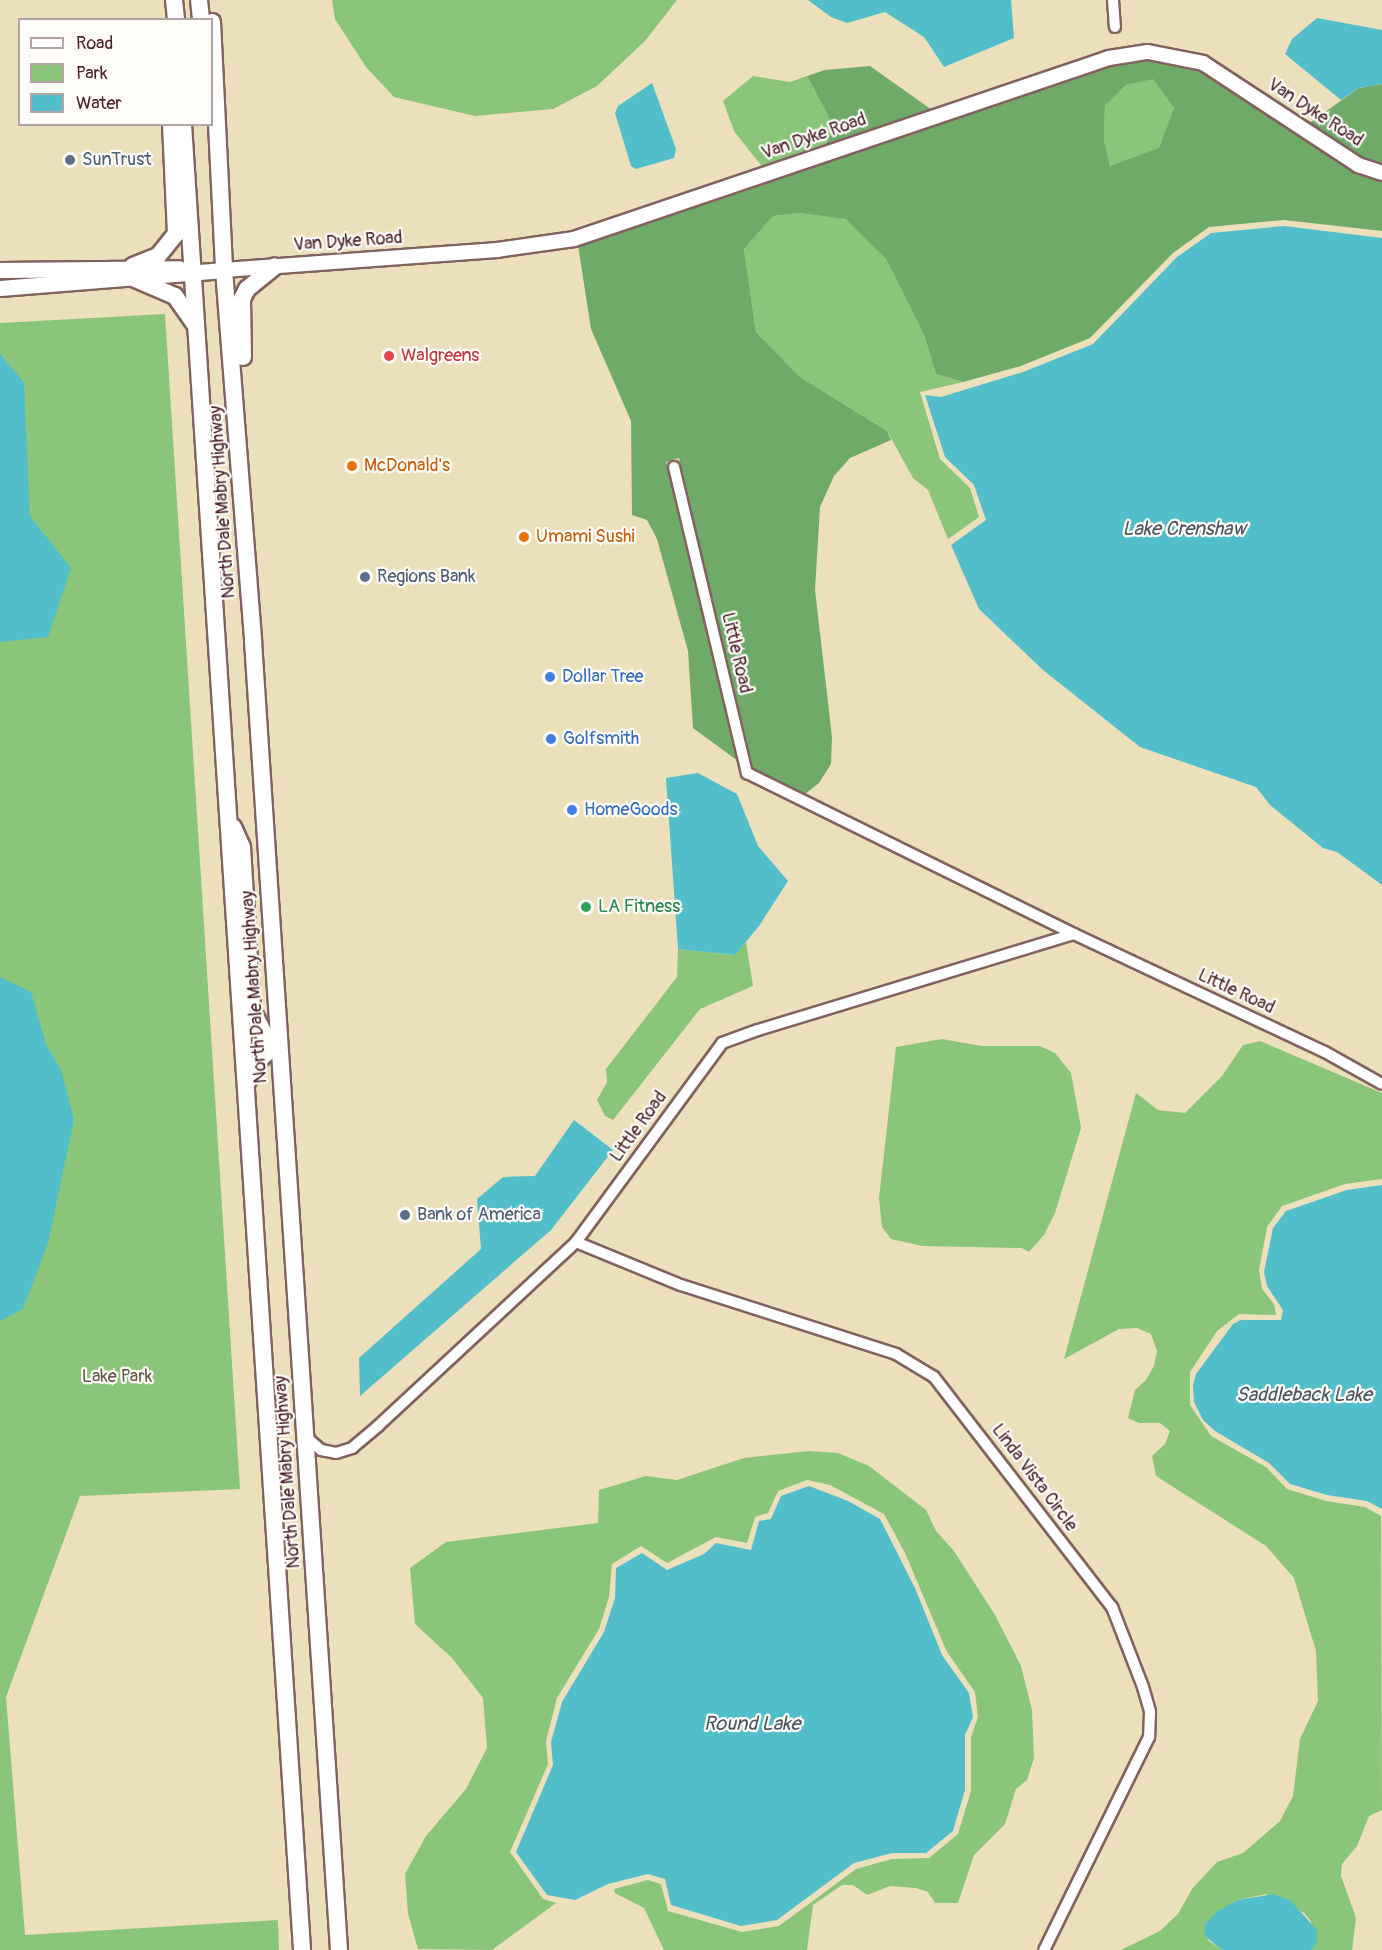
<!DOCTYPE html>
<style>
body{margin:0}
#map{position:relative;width:1382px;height:1950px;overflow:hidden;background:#ebdfbc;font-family:Pangolin,sans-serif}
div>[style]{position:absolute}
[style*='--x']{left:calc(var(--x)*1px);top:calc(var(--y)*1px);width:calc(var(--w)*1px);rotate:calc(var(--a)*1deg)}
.green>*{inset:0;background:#8bc579}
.forest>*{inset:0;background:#70aa69}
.water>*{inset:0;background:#51bec9}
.roads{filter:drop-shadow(2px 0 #82625e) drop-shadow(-2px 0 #82625e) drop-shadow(0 2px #82625e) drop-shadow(0 -2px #82625e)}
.minor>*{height:10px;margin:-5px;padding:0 5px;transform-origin:5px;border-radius:5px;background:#fff}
.tertiary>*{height:14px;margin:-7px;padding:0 7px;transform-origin:7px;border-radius:7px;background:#fff}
.secondary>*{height:15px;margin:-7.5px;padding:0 7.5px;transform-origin:7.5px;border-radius:7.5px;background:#fff}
.primary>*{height:16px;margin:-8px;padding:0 8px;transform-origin:8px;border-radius:8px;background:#fff}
.dots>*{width:16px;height:16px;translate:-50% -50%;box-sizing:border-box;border:3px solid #fdfcf7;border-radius:50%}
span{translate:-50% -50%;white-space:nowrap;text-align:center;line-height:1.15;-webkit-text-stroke:4.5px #fdfcf7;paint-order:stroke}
.street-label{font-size:18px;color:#4a1f2b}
.service-label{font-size:18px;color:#4e5e75}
.left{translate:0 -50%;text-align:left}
.health-label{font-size:18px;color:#be3a42}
.food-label{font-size:18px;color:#c56008}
.shop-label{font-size:18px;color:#366cbe}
.leisure-label{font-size:18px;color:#27864d}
.park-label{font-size:18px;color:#615946}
.water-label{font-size:20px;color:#4c5762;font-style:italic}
.legend{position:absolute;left:18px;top:18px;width:195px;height:108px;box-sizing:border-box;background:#fdfcf7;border:2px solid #b5a4a5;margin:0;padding:8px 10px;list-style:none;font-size:18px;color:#4a1f2b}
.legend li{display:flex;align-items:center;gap:12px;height:30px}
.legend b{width:30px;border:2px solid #b5a4a5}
</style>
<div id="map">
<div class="green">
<i style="clip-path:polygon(332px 0,677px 0,645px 41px,597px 86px,553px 109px,475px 116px,394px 97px,366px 67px,335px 19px)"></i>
<i style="clip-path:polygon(753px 76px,790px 82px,807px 76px,834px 127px,824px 147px,765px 167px,760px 164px,734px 131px,723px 101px)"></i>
<i style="clip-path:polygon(1153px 78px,1174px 108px,1159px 149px,1110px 166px,1104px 140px,1105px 104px,1126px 85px)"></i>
<i style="clip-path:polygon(800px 213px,846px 218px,886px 259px,924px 335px,936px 374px,963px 382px,920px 392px,940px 459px,970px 488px,979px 517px,948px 539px,928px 490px,913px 478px,887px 431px,800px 377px,756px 332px,744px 249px,773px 216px)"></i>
<i style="clip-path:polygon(165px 314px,240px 1489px,80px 1496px,6px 1697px,25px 1935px,278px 1920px,279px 1950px,0 1950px,0 323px)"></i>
<i style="clip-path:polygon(746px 942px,753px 986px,700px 1009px,613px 1120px,605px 1116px,597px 1100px,607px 1082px,606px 1069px,677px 977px,678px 949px,734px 955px)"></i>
<i style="clip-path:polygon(942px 1039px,981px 1046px,1040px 1046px,1055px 1053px,1071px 1073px,1081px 1128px,1055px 1213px,1044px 1235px,1029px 1252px,1022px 1248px,922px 1246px,891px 1239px,882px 1227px,879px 1198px,896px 1047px)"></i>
<i style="clip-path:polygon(1260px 1041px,1382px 1093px,1382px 1179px,1345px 1184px,1282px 1206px,1267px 1227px,1259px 1270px,1262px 1289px,1274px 1304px,1276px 1315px,1239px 1314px,1217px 1331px,1190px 1372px,1190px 1405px,1211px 1436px,1266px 1467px,1287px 1489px,1326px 1501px,1365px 1507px,1381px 1516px,1382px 1810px,1369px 1816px,1357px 1846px,1342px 1864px,1341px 1876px,1356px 1918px,1352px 1950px,1311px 1950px,1317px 1938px,1310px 1920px,1304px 1913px,1266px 1894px,1238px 1900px,1205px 1924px,1208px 1940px,1222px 1950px,1121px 1950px,1160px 1931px,1178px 1914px,1192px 1889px,1217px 1862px,1243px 1853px,1280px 1821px,1293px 1796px,1300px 1739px,1318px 1701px,1316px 1651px,1294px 1578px,1266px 1546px,1156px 1476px,1152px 1456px,1165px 1444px,1170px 1431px,1160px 1423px,1139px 1423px,1128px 1418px,1135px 1390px,1146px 1380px,1154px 1366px,1157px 1351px,1151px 1334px,1137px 1328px,1119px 1329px,1064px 1359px,1136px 1093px,1158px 1110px,1185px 1113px,1222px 1076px,1243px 1045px)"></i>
<i style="clip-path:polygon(809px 1451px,838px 1453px,869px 1466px,926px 1510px,936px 1531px,954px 1551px,995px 1615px,1021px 1666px,1032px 1710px,1034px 1758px,1027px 1780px,1016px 1789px,1005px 1824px,974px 1855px,958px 1903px,935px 1903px,928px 1892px,916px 1888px,890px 1886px,867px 1895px,853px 1885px,842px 1885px,813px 1905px,807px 1950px,664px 1950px,644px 1908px,615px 1893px,614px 1889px,648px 1880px,661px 1884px,668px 1911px,742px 1932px,779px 1926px,856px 1869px,892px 1859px,929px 1858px,958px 1834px,971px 1791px,971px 1737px,978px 1717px,975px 1692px,947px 1652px,905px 1553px,884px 1514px,830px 1485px,807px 1480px,778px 1491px,768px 1513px,755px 1517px,747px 1543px,716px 1537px,667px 1563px,641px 1546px,612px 1564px,609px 1597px,599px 1629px,557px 1698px,546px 1741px,548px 1764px,510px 1852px,543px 1899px,556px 1903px,492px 1950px,418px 1949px,408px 1914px,405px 1874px,426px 1836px,466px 1789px,487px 1748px,483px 1698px,452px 1658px,415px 1624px,410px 1568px,446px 1542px,598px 1523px,599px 1490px,646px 1476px,677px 1480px,744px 1458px)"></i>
</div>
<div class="forest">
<i style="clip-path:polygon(evenodd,1148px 59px,1201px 70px,1355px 171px,1382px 181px,1382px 231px,1284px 220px,1209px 227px,1173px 253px,1090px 338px,1021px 366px,963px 382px,936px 374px,924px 335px,886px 259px,846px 219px,800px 213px,773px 216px,744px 249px,756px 332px,800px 377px,887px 431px,891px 440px,850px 458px,834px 476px,820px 507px,815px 590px,832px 737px,831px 764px,819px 783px,805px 794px,753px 768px,679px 458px,666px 462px,738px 761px,693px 728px,688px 651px,657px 539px,647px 520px,632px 515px,631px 421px,591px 329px,578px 245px,1111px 65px,1148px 59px,1153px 79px,1174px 108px,1159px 148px,1110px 166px,1104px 140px,1105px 105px,1126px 85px,1153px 79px)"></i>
<i style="clip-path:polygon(870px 66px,932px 110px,824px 147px,834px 127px,807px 76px,825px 70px)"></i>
<i style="clip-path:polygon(1382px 84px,1382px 166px,1361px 158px,1308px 124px,1359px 88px)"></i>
</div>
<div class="water">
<i style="clip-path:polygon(808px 0,1011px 0,1014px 38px,944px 67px,924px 37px,885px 12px,847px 23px,831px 17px)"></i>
<i style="clip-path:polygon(1317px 18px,1382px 30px,1382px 84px,1359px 88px,1341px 100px,1285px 54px,1292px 39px)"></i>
<i style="clip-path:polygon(652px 83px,676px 149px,674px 158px,636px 169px,631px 166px,615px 113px,618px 106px)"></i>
<i style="clip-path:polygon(1284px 226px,1382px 238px,1382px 885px,1337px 852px,1323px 848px,1270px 805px,1256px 787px,1140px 747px,1043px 670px,979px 609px,951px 545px,986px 520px,974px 485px,945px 457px,925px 395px,941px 397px,1023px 372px,1093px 344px,1177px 257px,1211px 233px)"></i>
<i style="clip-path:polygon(0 354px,24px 382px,30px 516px,71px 568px,48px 637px,0 642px)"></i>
<i style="clip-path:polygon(698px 773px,737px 794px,758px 846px,788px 881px,759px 926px,735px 955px,678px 949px,666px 778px)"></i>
<i style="clip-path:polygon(0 977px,31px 992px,46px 1044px,61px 1070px,74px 1120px,48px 1243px,23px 1309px,0 1321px)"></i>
<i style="clip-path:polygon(574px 1120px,613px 1150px,551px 1230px,360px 1396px,359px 1358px,481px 1249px,477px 1199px,503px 1177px,535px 1176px)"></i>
<i style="clip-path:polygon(1382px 1185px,1382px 1509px,1367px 1501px,1327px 1495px,1290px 1484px,1269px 1463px,1215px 1431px,1203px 1420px,1194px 1402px,1193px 1385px,1196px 1374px,1233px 1324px,1241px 1320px,1281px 1320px,1283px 1310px,1267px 1286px,1264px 1272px,1273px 1228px,1286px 1211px,1347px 1190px)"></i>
<i style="clip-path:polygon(809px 1486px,848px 1501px,880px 1519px,915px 1588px,942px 1655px,969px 1693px,973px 1717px,965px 1735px,965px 1790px,953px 1831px,926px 1853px,892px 1853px,854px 1863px,777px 1920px,741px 1926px,671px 1905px,665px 1879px,648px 1874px,608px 1884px,575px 1900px,547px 1895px,516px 1852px,553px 1765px,551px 1742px,562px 1702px,604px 1632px,615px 1598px,616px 1568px,642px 1553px,667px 1570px,704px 1554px,716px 1543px,751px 1550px,759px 1521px,771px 1519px,781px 1496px)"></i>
<i style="clip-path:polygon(1273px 1894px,1290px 1900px,1317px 1930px,1317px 1942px,1311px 1950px,1222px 1950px,1205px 1936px,1205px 1924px,1219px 1910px,1238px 1900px)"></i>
</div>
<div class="roads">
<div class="minor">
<i style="--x:1113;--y:0;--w:27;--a:86"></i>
<i style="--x:674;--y:467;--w:315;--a:76.6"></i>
<i style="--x:747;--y:773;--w:364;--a:26.2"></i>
<i style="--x:576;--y:1242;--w:113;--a:22.3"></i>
<i style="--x:681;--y:1285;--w:226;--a:17.8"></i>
<i style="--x:896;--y:1354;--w:44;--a:31.2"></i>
<i style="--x:934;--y:1377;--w:291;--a:52.3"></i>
<i style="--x:1112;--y:1607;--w:86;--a:68.8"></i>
<i style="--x:1143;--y:1687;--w:26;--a:74"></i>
<i style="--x:1150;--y:1712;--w:25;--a:92"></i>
<i style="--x:1149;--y:1737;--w:237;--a:116.2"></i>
<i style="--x:306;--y:1437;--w:20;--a:41"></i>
<i style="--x:321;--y:1450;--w:15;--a:11"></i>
<i style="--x:336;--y:1453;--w:17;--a:-17"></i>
<i style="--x:352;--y:1448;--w:34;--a:-40"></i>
<i style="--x:378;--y:1426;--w:270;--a:-42.9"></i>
<i style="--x:576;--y:1242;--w:247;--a:-53.7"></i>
<i style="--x:722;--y:1043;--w:38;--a:-20"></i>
<i style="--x:758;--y:1030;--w:330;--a:-16.9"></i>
<i style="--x:1074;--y:934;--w:277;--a:25.2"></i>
<i style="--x:1325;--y:1052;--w:65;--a:29.3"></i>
</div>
<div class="tertiary">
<i style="--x:224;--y:270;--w:274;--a:-4.2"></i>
<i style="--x:497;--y:250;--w:78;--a:-8.1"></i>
<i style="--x:574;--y:239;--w:565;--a:-18.69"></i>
<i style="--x:1109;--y:58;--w:39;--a:-9"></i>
<i style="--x:1148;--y:52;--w:56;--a:11.3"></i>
<i style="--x:1203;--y:63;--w:186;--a:33.3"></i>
<i style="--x:1358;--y:165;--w:25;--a:18"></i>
</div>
<div class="secondary">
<i style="--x:0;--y:270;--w:179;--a:-0.6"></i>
<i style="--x:0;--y:288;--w:225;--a:-4.6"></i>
</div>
<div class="primary">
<i style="--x:174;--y:0;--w:20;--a:84"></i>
<i style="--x:199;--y:0;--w:20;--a:84"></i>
<i style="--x:212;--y:22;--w:248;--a:87.2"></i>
<i style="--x:224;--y:270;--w:372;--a:85.5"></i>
<i style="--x:253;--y:641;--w:1312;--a:86.24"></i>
<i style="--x:183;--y:124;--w:1830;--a:86.27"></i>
<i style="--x:133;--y:266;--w:27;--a:-22"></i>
<i style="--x:158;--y:256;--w:28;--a:-51"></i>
<i style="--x:176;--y:234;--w:110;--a:-92.6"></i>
<i style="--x:135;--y:279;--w:43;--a:23"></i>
<i style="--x:175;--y:296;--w:33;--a:55"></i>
<i style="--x:243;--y:357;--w:58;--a:-91"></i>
<i style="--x:242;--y:299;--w:11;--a:-63"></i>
<i style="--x:247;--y:289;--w:36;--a:-39"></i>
<i style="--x:233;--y:827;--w:22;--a:66"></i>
<i style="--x:242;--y:847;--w:163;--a:86.5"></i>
<i style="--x:252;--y:1010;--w:30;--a:63"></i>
<i style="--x:266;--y:1037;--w:13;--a:27"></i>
<i style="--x:246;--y:1084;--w:30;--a:-60"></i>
<i style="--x:261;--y:1058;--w:23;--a:-41"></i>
</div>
</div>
<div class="dots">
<i style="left:70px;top:160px;background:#5c6f8a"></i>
<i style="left:389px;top:356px;background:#e0444e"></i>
<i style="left:352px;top:466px;background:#e8710a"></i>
<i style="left:524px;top:537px;background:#e8710a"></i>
<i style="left:365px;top:577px;background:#5c6f8a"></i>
<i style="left:550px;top:677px;background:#3f7fe0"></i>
<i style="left:551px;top:739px;background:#3f7fe0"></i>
<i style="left:572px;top:810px;background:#3f7fe0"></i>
<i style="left:586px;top:907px;background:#2e9e5b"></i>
<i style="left:405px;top:1215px;background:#5c6f8a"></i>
</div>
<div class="street-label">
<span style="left:1315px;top:113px;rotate:33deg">Van Dyke Road</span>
<span style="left:814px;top:137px;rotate:-19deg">Van Dyke Road</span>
<span style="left:348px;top:242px;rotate:-4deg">Van Dyke Road</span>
<span style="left:223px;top:502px;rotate:-94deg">North Dale Mabry Highway</span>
<span style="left:736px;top:653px;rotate:77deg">Little Road</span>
<span style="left:255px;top:987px;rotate:-94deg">North Dale Mabry Highway</span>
<span style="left:1236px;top:992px;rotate:25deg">Little Road</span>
<span style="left:639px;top:1127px;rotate:-54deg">Little Road</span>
<span style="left:288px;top:1472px;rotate:-94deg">North Dale Mabry Highway</span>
<span style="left:1034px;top:1478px;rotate:53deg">Linda Vista Circle</span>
</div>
<div class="service-label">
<span class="left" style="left:82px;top:160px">SunTrust</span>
<span class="left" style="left:377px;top:577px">Regions Bank</span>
<span class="left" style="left:417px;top:1215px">Bank of America</span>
</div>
<div class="health-label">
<span class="left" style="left:401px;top:356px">Walgreens</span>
</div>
<div class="food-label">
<span class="left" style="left:364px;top:466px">McDonald's</span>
<span class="left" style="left:536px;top:537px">Umami Sushi</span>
</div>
<div class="shop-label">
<span class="left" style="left:562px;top:677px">Dollar Tree</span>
<span class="left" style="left:563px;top:739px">Golfsmith</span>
<span class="left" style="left:584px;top:810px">HomeGoods</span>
</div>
<div class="leisure-label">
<span class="left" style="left:598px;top:907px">LA Fitness</span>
</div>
<div class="park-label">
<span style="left:117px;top:1377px">Lake Park</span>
</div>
<div class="water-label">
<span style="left:1184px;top:528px">Lake Crenshaw</span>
<span style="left:1304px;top:1394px">Saddleback Lake</span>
<span style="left:752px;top:1723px">Round Lake</span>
</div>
<ul class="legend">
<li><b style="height:8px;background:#fff"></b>Road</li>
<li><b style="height:16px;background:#8bc579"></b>Park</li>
<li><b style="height:16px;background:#51bec9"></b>Water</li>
</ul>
</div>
